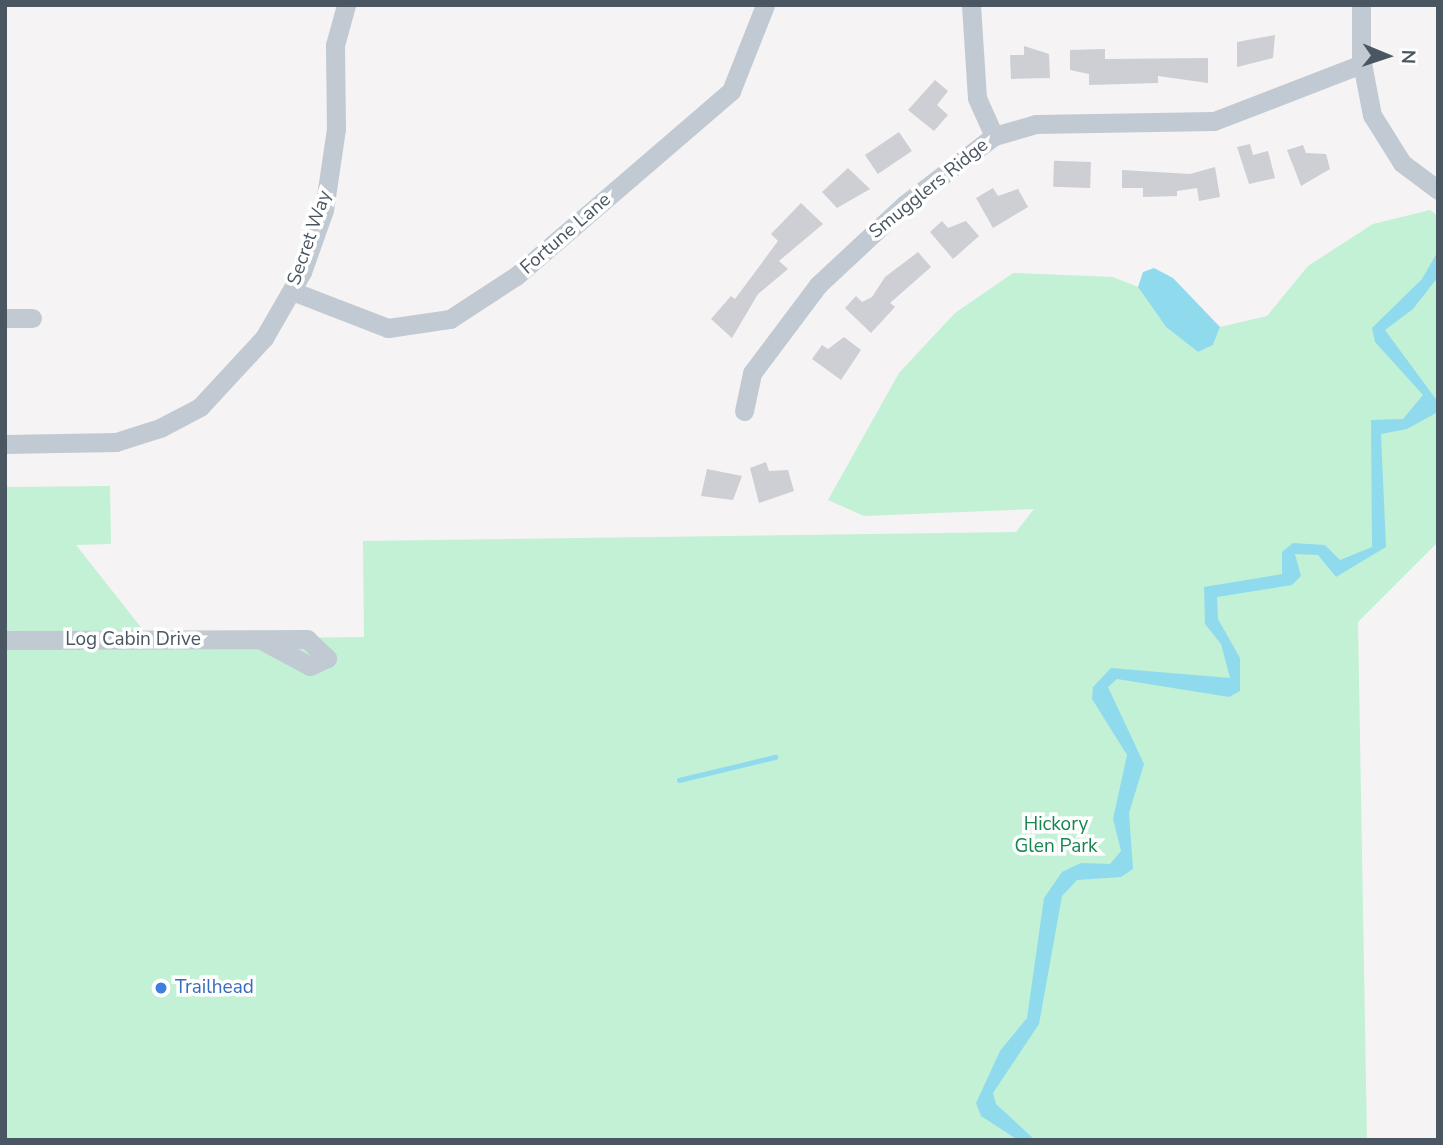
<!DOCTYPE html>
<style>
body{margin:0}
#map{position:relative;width:1443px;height:1145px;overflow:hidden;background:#f5f3f3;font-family:"Nunito Sans",sans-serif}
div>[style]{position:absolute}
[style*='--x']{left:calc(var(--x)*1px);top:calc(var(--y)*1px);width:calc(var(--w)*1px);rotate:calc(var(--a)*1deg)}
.green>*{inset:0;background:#c3f1d5}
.water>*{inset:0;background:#90daee}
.stream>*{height:4.5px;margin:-2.25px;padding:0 2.25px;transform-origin:2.25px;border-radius:2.25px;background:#90daee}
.building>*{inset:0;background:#cdcfd5;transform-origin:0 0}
.minor>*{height:19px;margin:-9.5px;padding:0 9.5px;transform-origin:9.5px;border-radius:9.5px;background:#c1cad2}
.dots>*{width:19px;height:19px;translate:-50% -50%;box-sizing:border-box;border:4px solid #fff;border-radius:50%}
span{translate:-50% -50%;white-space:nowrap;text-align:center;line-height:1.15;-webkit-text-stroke:7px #fff;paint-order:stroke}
.street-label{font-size:19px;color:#4a5661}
.park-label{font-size:19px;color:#17864f}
.shop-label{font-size:19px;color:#366cbe}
.left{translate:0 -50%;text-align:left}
.frame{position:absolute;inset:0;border:7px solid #4a5661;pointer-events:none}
.north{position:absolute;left:1352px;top:21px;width:70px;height:70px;-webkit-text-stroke:5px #fff;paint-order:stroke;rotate:92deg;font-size:19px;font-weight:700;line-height:28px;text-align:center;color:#4a5661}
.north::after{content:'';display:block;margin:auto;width:24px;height:32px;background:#4a5661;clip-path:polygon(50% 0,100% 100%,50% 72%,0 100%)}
</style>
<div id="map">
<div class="green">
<i style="clip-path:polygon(1430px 210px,1438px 216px,1438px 542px,1358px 622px,1367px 1140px,5px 1140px,5px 487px,110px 486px,111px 544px,76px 545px,151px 640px,364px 637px,363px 541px,1016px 532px,1034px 509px,864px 516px,828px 500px,899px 373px,955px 313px,1013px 273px,1113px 277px,1138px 287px,1166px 327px,1198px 352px,1213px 345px,1220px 327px,1267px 316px,1308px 266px,1373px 224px)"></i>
</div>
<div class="water">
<i style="clip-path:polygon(1438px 251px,1438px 277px,1413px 309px,1385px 330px,1438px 402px,1436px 413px,1407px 429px,1381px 434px,1386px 547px,1336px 577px,1318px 555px,1295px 554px,1301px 576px,1292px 585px,1217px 597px,1218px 619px,1240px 658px,1240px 691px,1229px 697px,1117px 679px,1108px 687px,1144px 764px,1129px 813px,1133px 869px,1121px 877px,1077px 880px,1062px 896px,1039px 1024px,993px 1093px,996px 1104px,1035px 1140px,1018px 1140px,981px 1116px,976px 1103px,1000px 1051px,1027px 1018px,1044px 898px,1062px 872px,1081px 863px,1110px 864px,1121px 851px,1113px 819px,1127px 755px,1092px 699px,1093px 687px,1111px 668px,1230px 678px,1221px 644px,1205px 624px,1204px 587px,1282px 574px,1282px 552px,1293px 543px,1325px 545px,1340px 560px,1372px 547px,1371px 420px,1403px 419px,1423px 395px,1375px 342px,1372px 328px,1422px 279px)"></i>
<i style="clip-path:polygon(1154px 268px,1173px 278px,1220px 327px,1213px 345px,1198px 352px,1166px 327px,1138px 287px,1143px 272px)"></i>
</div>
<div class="stream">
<i style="--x:679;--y:780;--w:99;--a:-13.5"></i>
</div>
<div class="building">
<i style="clip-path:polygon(1275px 35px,1273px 58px,1237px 67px,1237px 42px)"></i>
<i style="clip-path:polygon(1024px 46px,1049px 54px,1050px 78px,1011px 79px,1010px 55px,1024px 55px)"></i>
<i style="clip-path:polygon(1105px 49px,1105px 59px,1208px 58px,1208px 83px,1158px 76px,1158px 83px,1089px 85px,1089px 74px,1070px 70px,1070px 50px)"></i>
<i style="clip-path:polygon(935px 80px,948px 91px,937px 105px,948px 115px,934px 131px,908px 110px)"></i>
<i style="left:899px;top:132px;width:23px;height:41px;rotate:56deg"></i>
<i style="clip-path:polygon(1250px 144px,1253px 155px,1268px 151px,1275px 178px,1249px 184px,1237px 147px)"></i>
<i style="clip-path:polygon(1303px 145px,1306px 153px,1326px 154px,1330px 169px,1301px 186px,1287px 150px)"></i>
<i style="left:1091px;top:162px;width:26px;height:37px;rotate:92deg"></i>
<i style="clip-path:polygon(1215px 167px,1220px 197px,1199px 201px,1197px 188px,1177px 191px,1177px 196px,1143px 197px,1143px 188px,1122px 188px,1122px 170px,1190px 174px)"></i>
<i style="clip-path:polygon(848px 168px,870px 189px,837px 208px,822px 192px)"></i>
<i style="clip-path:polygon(993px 188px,998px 196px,1018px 189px,1028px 207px,993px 228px,976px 198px)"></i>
<i style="clip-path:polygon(801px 203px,823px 224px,779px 261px,788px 269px,758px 294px,732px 338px,711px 319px,731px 296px,735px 299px,778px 241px,771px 234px)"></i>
<i style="clip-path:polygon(942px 221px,948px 228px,966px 221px,979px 236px,953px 259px,930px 232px)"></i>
<i style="clip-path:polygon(918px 252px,931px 267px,890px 303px,895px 307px,871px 333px,845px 308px,856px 296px,862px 302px,872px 297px,885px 277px)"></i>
<i style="clip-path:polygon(844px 337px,861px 350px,841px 380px,812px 359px,822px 345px,828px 349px)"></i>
<i style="clip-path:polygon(766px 462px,769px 471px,788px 470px,794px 491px,759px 503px,750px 468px)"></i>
<i style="clip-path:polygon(707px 469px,742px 476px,733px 500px,701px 496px)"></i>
</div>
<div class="minor">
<i style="--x:971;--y:5;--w:93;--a:86.3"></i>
<i style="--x:977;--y:98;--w:42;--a:65.9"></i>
<i style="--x:1361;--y:5;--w:53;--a:90"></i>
<i style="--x:1361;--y:58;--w:58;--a:79.1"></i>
<i style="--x:1372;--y:115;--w:57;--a:58"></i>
<i style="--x:1402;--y:163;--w:45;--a:36.9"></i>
<i style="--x:292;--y:291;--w:103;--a:21.1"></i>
<i style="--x:388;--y:328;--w:63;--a:-8.3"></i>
<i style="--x:450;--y:319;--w:79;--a:-33.1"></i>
<i style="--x:516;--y:276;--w:284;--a:-40.7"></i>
<i style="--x:731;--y:91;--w:92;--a:-68.4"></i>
<i style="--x:5;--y:318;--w:27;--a:0"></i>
<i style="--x:744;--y:411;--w:39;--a:-78"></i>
<i style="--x:752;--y:373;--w:110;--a:-53.1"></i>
<i style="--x:818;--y:285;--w:119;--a:-43"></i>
<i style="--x:905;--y:204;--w:112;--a:-37.4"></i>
<i style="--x:994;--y:136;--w:44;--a:-15.9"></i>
<i style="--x:1036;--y:124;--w:178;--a:-1"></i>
<i style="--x:1214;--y:121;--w:159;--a:-21.1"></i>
<i style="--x:5;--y:444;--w:111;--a:-1"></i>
<i style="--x:116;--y:442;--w:46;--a:-17.7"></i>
<i style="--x:160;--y:428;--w:45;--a:-27.7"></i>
<i style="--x:200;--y:407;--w:94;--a:-47.2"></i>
<i style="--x:264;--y:338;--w:76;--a:-60.1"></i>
<i style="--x:302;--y:272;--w:66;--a:-70.5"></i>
<i style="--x:324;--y:210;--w:82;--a:-81.6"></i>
<i style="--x:336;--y:129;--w:84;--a:-90.7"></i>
<i style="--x:335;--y:45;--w:41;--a:-74.6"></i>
<i style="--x:5;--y:640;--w:302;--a:-0.2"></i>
<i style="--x:307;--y:639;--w:28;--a:44"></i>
<i style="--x:327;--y:658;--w:19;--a:155"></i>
<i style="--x:310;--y:666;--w:55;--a:-152"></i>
</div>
<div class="dots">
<i style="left:161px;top:988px;background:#3f7fe0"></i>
</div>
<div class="street-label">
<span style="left:929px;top:189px;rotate:-39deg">Smugglers Ridge</span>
<span style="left:566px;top:234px;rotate:-41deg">Fortune Lane</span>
<span style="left:310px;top:238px;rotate:-71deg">Secret Way</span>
<span style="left:133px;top:640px">Log Cabin Drive</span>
</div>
<div class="park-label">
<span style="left:1056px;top:836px">Hickory<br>Glen Park</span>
</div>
<div class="shop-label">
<span class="left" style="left:175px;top:988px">Trailhead</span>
</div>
<div class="frame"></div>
<div class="north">N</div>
</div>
